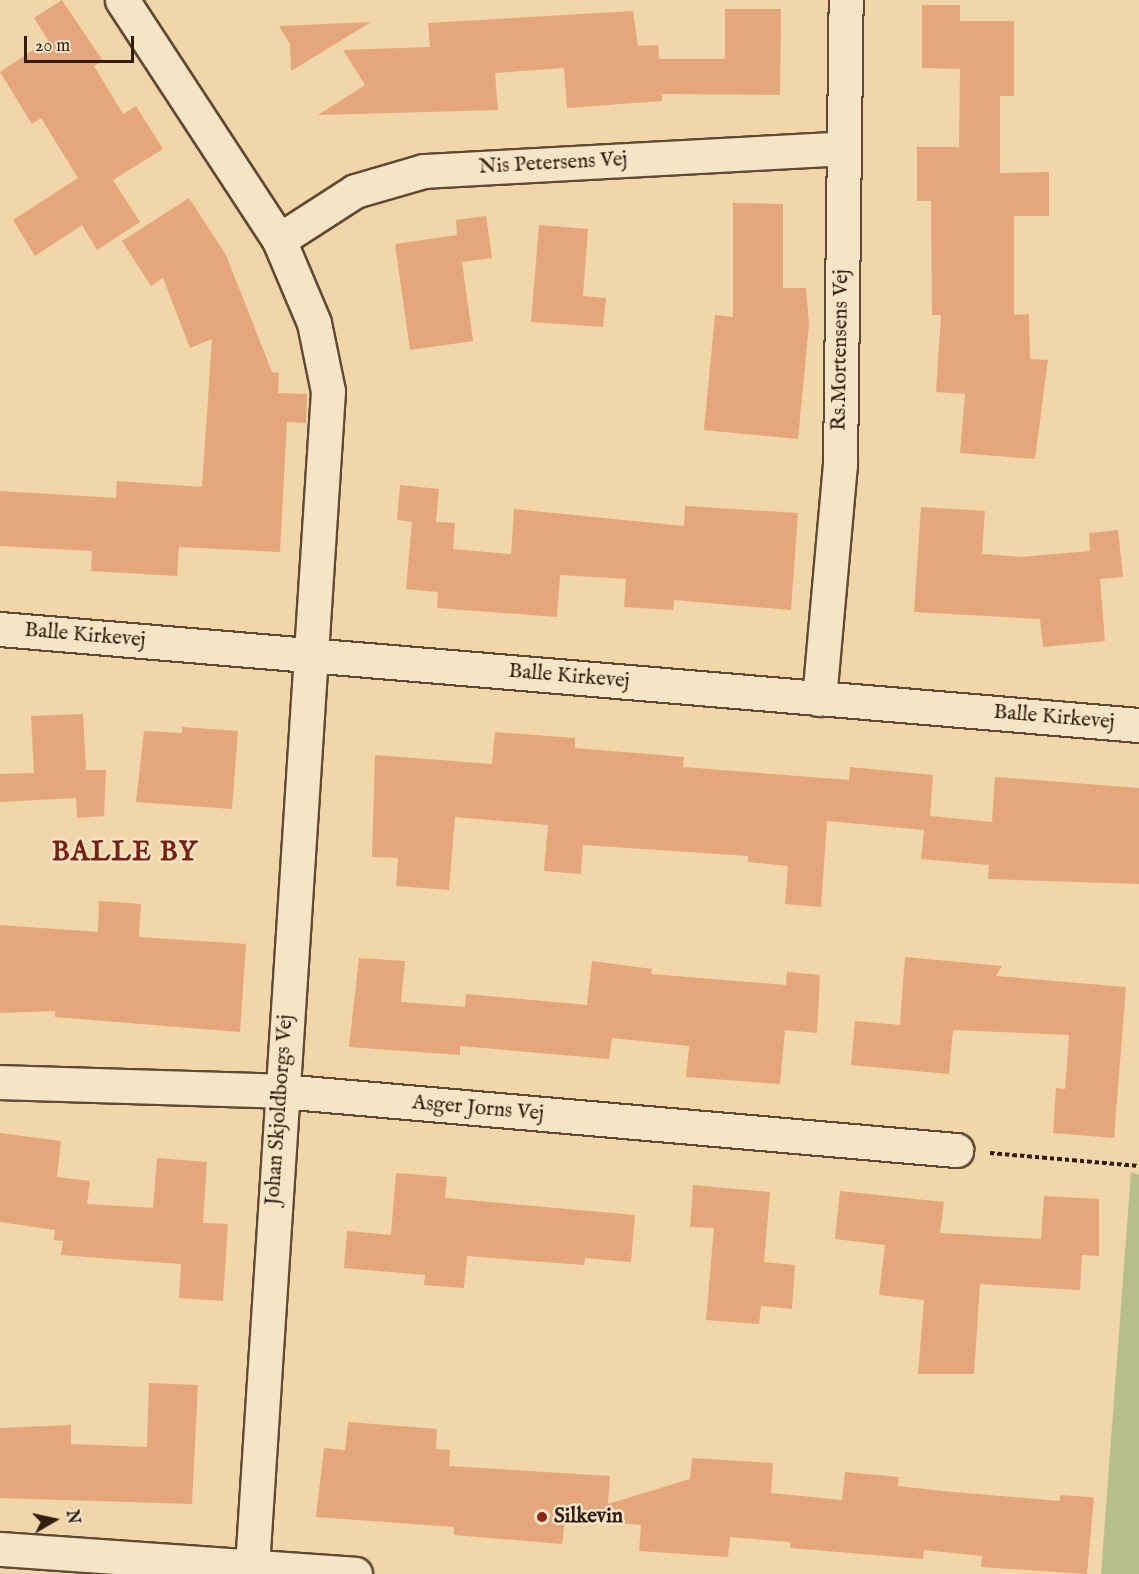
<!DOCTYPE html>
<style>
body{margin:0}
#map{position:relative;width:1139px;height:1574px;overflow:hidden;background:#f0d6a8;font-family:"IM FELL English",serif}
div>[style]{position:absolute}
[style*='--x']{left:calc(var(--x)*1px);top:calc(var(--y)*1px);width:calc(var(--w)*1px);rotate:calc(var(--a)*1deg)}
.green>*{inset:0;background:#b5bf8b}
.building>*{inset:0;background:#e5a67c}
.path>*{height:4px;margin-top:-2px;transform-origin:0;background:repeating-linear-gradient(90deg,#311c0f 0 4.5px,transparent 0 7.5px)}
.roads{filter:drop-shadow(2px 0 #614a35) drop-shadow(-2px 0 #614a35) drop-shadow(0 2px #614a35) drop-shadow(0 -2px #614a35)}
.minor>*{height:33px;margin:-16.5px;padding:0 16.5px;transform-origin:16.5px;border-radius:16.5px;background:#f5e4c6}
.dots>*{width:16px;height:16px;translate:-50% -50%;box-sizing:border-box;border:3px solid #f5e4c6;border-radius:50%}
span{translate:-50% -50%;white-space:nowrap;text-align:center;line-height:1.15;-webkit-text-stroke:5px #f5e4c6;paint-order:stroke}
.street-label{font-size:21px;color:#311c0f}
.poi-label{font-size:21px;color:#311c0f;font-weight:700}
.left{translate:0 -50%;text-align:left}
.district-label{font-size:27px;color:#7a1f14;font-weight:700;letter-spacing:1.5px}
.north{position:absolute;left:24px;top:1490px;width:60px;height:60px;-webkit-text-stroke:4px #f5e4c6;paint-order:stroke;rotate:81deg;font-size:16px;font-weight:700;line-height:24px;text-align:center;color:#311c0f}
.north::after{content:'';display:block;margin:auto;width:21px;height:27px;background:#311c0f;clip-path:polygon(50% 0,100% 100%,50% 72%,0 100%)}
.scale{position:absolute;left:24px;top:36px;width:110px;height:27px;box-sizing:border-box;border:3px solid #311c0f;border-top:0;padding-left:8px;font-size:18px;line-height:21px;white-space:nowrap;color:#311c0f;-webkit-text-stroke:4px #f5e4c6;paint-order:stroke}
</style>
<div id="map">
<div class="green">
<i style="clip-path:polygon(1131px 1172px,1139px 1175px,1139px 1574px,1101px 1574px)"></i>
</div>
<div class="building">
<i style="clip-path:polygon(62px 0,103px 61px,94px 66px,123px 114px,136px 106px,163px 149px,113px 180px,140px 222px,97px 250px,82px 225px,35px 256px,13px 220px,78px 178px,41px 118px,32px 124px,0 72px,48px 40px,34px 18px)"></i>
<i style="clip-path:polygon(922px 5px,960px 5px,960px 21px,1014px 21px,1014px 96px,1000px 96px,1000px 173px,1049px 172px,1049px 216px,1014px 216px,1014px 315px,1029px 314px,1030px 359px,1048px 360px,1035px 459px,960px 453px,965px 394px,936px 392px,941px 315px,932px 315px,931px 201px,917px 201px,917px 147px,959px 147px,960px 69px,922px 68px)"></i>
<i style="clip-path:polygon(725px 9px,781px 9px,780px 95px,662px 94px,662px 101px,567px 108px,564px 68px,495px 73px,498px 110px,318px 115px,365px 85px,343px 50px,430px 47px,428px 23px,633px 11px,638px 46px,658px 45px,659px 59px,725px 59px)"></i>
<i style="clip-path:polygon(371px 22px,291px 71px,290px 44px,279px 26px)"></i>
<i style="clip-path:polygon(189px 198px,226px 255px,272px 372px,279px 373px,278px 393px,307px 394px,306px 423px,287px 422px,280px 552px,179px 547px,177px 576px,91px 571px,92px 551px,0 546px,0 491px,116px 498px,117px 481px,202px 487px,212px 339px,190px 348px,163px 278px,151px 286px,122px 241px)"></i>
<i style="clip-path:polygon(733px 203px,783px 204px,783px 288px,806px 288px,809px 324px,798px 439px,704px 430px,715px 315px,733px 317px)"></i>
<i style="clip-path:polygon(486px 216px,492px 258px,462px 262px,473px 341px,410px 350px,395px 244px,457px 235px,456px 220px)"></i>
<i style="clip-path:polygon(539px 225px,588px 229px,583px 296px,606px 298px,603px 327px,531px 322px)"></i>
<i style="clip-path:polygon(400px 485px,439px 489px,436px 522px,455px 523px,453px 549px,511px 554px,514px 509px,684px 526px,685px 506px,798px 513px,791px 610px,674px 600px,673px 610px,624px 607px,626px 579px,560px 575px,557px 617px,437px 608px,438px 592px,406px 589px,412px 522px,397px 520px)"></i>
<i style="clip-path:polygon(921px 507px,985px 511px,982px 554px,1021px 557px,1090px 551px,1089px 533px,1118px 530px,1123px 577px,1100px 579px,1105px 641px,1043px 647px,1040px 619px,914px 612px)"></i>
<i style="clip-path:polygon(83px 714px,86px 770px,106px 770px,104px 816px,77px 818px,76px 798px,0 802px,0 774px,34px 773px,31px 716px)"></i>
<i style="clip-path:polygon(182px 727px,238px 731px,232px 809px,136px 802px,144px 731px,182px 733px)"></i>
<i style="clip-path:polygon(495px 732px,575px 738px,575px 748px,684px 757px,683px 767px,849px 780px,850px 767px,933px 775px,930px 816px,992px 822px,995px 777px,1139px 788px,1139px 884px,988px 879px,989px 865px,921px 859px,924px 830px,827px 821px,821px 907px,785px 904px,788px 866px,748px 862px,748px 856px,583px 845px,581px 874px,544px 871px,548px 825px,455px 817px,449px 890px,396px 886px,398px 858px,372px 857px,375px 755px,492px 764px)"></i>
<i style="clip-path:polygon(99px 901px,141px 904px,139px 937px,246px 944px,240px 1032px,55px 1017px,55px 1011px,0 1013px,0 925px,98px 932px)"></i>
<i style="clip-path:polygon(905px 957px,1002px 966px,996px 976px,1126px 987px,1114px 1138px,1053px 1133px,1056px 1088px,1065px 1089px,1069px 1035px,953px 1030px,949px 1074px,851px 1065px,855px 1021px,900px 1025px)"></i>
<i style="clip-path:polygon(359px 958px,405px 961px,401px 1002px,465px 1007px,466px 994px,587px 1005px,592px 961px,652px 969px,651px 974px,786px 985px,787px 972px,820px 975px,817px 1033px,785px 1030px,780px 1084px,686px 1077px,689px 1046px,612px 1038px,609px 1059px,460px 1046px,460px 1055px,349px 1047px)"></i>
<i style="clip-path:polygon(0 1133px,61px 1141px,57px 1177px,90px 1181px,87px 1204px,153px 1208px,157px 1158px,207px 1162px,203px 1223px,228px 1224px,223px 1301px,179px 1298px,181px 1264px,61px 1255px,63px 1241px,54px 1240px,55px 1230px,0 1222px)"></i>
<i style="clip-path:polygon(396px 1173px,447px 1177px,445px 1198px,635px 1215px,631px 1262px,585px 1258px,584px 1265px,467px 1256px,464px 1288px,424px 1285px,425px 1275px,344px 1268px,347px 1231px,391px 1235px)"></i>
<i style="clip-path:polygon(693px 1185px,770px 1192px,764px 1262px,795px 1265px,792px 1309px,761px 1306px,759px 1324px,706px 1320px,714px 1228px,690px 1227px)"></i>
<i style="clip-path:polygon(840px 1191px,944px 1202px,940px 1233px,1041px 1239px,1044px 1196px,1099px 1199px,1099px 1256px,1082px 1255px,1080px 1290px,980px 1284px,974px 1374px,918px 1374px,924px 1300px,879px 1295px,885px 1245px,835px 1239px)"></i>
<i style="clip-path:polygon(149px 1383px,198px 1385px,192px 1504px,0 1498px,0 1428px,71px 1425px,71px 1444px,147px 1447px)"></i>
<i style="clip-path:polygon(348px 1422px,437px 1429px,436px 1449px,450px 1450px,449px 1466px,610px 1476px,608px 1504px,690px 1479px,692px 1458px,773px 1463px,771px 1493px,842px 1500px,845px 1472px,899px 1477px,898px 1486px,942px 1491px,1060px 1501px,1060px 1495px,1089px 1497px,1094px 1498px,1087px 1574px,981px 1567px,982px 1556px,924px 1550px,923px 1559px,790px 1548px,790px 1542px,730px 1537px,728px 1557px,639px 1551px,641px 1525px,565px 1519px,562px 1544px,454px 1535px,454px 1527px,316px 1517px,324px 1448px,345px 1450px)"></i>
</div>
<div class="path">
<i style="--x:990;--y:1153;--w:150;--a:5"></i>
</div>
<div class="roads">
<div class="minor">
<i style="--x:122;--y:0;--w:287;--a:56.8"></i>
<i style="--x:279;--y:240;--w:90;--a:67.1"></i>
<i style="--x:314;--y:323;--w:69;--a:78.4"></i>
<i style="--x:328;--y:391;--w:1176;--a:93.7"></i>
<i style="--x:279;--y:240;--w:90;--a:-32.8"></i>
<i style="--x:355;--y:191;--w:72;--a:-16.2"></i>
<i style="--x:424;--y:171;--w:420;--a:-3.1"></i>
<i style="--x:0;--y:629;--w:1143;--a:4.82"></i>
<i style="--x:819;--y:699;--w:235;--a:-84.9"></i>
<i style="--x:840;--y:465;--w:465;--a:-89.3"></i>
<i style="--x:0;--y:1082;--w:281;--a:1.8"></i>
<i style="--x:281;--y:1091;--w:678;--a:5"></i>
<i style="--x:0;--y:1549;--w:356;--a:4"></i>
</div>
</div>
<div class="dots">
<i style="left:542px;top:1517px;background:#8f2418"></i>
</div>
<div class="street-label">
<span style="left:553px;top:164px;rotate:-3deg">Nis Petersens Vej</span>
<span style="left:841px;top:350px;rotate:-89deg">Rs.Mortensens Vej</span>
<span style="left:85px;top:636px;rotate:5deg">Balle Kirkevej</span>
<span style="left:569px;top:677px;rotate:5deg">Balle Kirkevej</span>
<span style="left:1054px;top:718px;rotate:5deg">Balle Kirkevej</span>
<span style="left:478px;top:1109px;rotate:5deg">Asger Jorns Vej</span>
<span style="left:280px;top:1110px;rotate:-86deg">Johan Skjoldborgs Vej</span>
</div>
<div class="poi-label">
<span class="left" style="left:554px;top:1517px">Silkevin</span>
</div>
<div class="district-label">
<span style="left:125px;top:854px">BALLE BY</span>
</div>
<div class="north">N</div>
<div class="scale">20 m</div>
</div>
